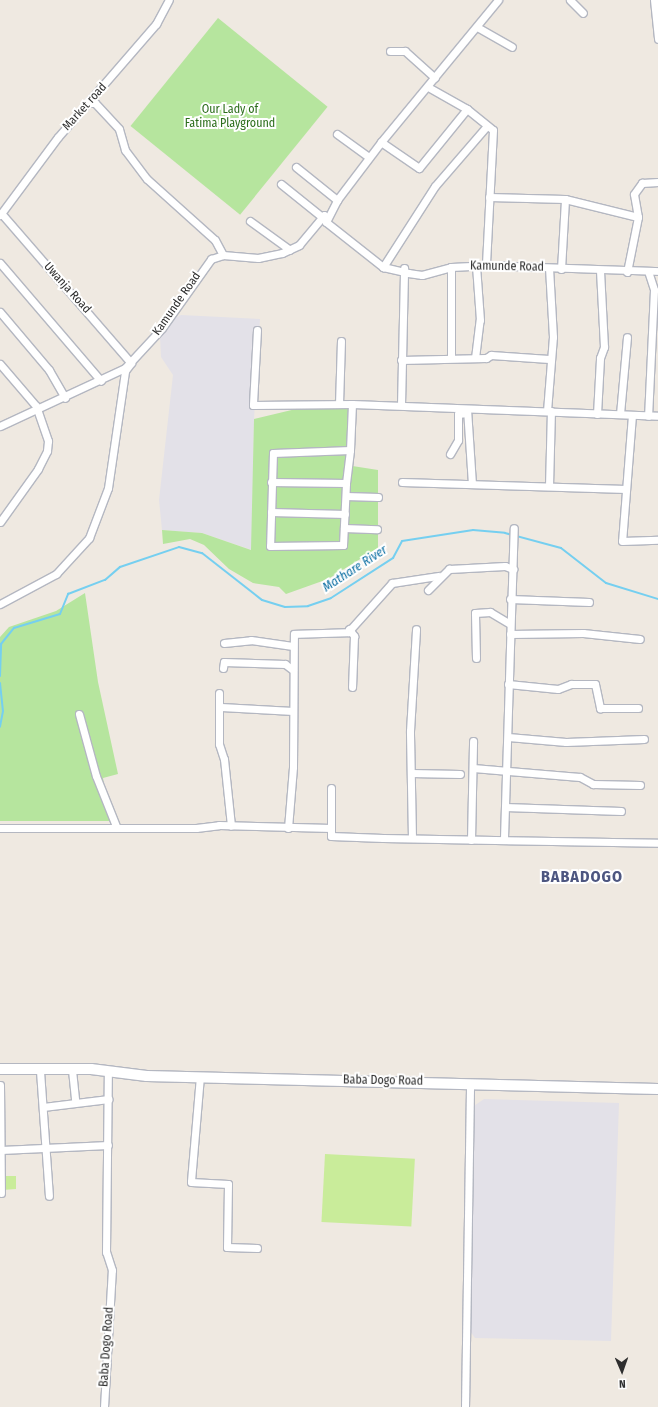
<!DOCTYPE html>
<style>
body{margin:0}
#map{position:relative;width:658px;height:1407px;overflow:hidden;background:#efe9e1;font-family:"Fira Sans Condensed",sans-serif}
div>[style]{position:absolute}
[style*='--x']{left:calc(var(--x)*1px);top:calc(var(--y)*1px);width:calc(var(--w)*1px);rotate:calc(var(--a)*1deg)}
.industrial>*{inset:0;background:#e3e1e8}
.green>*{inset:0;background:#b6e59e;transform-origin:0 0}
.pitch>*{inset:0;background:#c9ec9a;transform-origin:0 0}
.stream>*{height:2px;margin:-1px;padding:0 1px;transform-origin:1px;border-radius:1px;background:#75cff0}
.roads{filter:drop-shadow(1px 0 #b4b7c1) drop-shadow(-1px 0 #b4b7c1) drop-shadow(0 1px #b4b7c1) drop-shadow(0 -1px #b4b7c1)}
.street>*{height:7px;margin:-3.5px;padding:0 3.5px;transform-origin:3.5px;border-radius:3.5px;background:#fff}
.secondary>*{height:10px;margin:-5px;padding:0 5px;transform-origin:5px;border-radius:5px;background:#fff}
span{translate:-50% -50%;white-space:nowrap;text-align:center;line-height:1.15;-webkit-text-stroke:4px #fff;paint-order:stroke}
.street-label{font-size:12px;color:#2e2e2e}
.park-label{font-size:12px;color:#2c6e1b}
.water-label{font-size:13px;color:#0d6fa3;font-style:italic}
.district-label{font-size:16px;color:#4d5680;font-weight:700;letter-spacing:1px}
.north{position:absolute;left:602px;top:1351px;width:40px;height:40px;-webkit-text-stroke:3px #fff;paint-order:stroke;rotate:178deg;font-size:11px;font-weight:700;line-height:16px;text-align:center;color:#2e2e2e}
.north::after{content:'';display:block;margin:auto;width:14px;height:18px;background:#2e2e2e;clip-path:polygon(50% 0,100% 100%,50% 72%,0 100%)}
</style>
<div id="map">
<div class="industrial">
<i style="clip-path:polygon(181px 315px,260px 319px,254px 419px,252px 550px,202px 533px,162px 530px,159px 500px,173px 375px,161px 357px,160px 337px,163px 324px)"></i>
<i style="clip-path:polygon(484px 1099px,619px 1103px,611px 1341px,475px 1338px,470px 1331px,471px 1108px)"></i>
</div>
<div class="green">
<i style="left:218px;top:18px;width:141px;height:139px;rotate:39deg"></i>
<i style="clip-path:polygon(342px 398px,353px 415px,346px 465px,378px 470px,378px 548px,328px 579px,286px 594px,279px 587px,253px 583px,229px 569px,204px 545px,190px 539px,163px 544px,162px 530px,202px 533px,251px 550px,254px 419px)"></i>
<i style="clip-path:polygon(85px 593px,98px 682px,118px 774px,103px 778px,110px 821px,0 821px,0 637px,9px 627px,56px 611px)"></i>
</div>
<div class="pitch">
<i style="left:325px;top:1154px;width:90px;height:68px;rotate:3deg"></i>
<i style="clip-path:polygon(3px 1176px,16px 1176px,16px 1189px,2px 1190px)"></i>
</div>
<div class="stream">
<i style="--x:0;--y:676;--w:32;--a:-88"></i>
<i style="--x:1;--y:644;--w:21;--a:-51"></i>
<i style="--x:14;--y:628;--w:48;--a:-16.9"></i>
<i style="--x:60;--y:614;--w:22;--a:-68"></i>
<i style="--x:68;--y:594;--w:40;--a:-21"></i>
<i style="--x:105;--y:580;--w:20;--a:-41"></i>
<i style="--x:120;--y:567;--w:62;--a:-18.7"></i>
<i style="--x:179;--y:547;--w:24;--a:15"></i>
<i style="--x:202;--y:553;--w:76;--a:38.1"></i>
<i style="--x:262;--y:600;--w:24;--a:17"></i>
<i style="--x:285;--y:607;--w:23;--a:-2"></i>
<i style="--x:308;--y:606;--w:24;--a:-19"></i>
<i style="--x:331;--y:598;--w:74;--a:-32.8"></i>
<i style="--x:393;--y:558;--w:19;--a:-62"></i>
<i style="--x:402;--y:541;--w:72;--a:-8.8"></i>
<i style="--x:473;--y:530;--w:32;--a:5"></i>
<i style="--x:505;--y:533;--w:58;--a:15"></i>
<i style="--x:561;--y:548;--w:57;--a:37.9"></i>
<i style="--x:606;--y:583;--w:54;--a:17.1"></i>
<i style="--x:0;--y:683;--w:28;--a:84"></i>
<i style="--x:3;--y:711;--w:16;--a:101"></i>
</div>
<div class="roads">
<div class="street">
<i style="--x:570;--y:0;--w:18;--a:45"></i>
<i style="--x:654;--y:0;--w:39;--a:84"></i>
<i style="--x:477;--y:27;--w:40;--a:29.7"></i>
<i style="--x:390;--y:51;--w:15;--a:0"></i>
<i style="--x:405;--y:51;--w:40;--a:42"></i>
<i style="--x:428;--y:87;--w:45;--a:29.4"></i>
<i style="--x:467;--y:109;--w:33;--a:39"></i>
<i style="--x:493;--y:130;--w:135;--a:93"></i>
<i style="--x:89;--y:103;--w:6;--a:0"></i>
<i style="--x:95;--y:103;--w:35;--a:47"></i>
<i style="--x:119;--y:129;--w:22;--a:74"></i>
<i style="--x:125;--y:150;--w:36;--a:53"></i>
<i style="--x:147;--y:179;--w:91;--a:41.9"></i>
<i style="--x:215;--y:240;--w:17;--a:62"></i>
<i style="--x:337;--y:134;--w:39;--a:36"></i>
<i style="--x:381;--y:142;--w:46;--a:34.4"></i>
<i style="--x:419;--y:168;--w:76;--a:-50.9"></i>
<i style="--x:296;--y:167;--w:53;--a:38.8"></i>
<i style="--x:281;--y:184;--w:53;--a:38.8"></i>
<i style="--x:489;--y:197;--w:76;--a:1.5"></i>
<i style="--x:565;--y:199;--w:75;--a:13.9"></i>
<i style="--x:0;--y:215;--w:97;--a:-53.4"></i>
<i style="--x:58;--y:137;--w:150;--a:-49.1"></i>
<i style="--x:156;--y:24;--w:27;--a:-62"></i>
<i style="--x:250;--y:221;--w:49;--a:35.9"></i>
<i style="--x:326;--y:222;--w:73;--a:38.3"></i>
<i style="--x:383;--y:267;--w:26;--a:13"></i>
<i style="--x:408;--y:273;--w:14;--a:8"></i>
<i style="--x:422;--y:275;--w:30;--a:-15"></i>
<i style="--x:451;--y:267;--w:35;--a:-3"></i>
<i style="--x:486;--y:265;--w:172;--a:2"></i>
<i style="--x:0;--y:263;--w:155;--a:49.4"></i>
<i style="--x:383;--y:267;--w:96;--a:-57.3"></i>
<i style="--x:435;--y:186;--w:78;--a:-49.2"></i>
<i style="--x:561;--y:269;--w:70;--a:-86.7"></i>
<i style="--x:648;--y:271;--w:20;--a:72"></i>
<i style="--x:654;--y:290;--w:126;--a:92.7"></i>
<i style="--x:627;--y:272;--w:56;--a:-78.7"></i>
<i style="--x:638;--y:217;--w:23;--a:-100"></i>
<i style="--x:634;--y:194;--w:14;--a:-54"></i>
<i style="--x:642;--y:183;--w:16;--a:-4"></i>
<i style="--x:0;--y:312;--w:76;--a:49.8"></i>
<i style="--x:49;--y:370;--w:32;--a:60"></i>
<i style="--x:257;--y:330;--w:75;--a:93.1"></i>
<i style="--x:253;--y:405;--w:99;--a:-0.6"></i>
<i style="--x:451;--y:358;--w:91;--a:-90"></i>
<i style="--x:475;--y:358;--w:38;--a:-83"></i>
<i style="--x:480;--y:320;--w:54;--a:-94.2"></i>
<i style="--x:401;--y:360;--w:85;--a:-1.3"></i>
<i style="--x:486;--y:358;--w:6;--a:-31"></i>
<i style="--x:491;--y:355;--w:58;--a:3.9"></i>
<i style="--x:0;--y:364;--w:55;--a:49.4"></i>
<i style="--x:36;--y:406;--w:37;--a:71"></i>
<i style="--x:48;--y:441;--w:10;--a:96"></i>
<i style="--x:47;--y:451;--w:20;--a:117"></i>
<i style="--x:38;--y:469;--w:65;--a:125.6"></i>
<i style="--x:339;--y:404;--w:63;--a:-88.2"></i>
<i style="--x:401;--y:405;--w:137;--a:-88.7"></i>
<i style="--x:467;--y:409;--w:75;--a:86.2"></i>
<i style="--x:547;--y:411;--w:74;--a:-85.4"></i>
<i style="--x:553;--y:337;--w:69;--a:-93.3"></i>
<i style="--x:597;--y:414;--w:56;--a:-86.9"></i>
<i style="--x:600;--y:358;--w:12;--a:-70"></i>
<i style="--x:604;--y:347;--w:77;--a:-93"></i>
<i style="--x:620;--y:414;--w:77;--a:-84.8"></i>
<i style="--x:632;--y:415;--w:126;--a:94.5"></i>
<i style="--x:622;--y:541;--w:36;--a:-2"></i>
<i style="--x:0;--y:426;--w:138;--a:-24.9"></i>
<i style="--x:125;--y:368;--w:54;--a:-47.2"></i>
<i style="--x:162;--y:328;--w:85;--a:-54.6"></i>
<i style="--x:211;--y:259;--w:13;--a:-18"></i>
<i style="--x:223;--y:255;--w:35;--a:5"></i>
<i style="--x:258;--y:258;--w:25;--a:-12"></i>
<i style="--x:282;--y:253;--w:19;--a:-25"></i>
<i style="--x:299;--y:245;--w:39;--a:-50"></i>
<i style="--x:324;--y:215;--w:7;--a:74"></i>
<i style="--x:326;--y:222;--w:25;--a:-63"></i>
<i style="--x:337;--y:200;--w:73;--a:-52.8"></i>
<i style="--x:381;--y:142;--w:184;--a:-50.5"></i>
<i style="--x:350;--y:450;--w:77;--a:177.8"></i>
<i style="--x:273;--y:453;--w:93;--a:91.8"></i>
<i style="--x:270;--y:546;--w:73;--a:-0.8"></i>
<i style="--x:343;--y:545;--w:62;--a:-87.2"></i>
<i style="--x:346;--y:483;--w:33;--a:-83"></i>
<i style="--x:350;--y:450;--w:46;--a:-87.5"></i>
<i style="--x:352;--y:404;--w:306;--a:2.2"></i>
<i style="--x:450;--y:454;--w:16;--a:-60"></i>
<i style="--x:458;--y:440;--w:26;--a:-90"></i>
<i style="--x:458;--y:414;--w:9;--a:-6"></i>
<i style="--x:271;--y:482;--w:75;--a:0.8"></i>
<i style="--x:402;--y:482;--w:224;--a:1.8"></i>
<i style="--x:549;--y:486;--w:75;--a:-88.5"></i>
<i style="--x:346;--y:496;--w:32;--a:2"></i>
<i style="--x:271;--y:512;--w:74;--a:1.5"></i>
<i style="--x:344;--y:528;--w:33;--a:2"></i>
<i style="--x:428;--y:590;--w:30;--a:-45"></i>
<i style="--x:449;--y:569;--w:56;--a:-3.1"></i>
<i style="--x:505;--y:566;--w:9;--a:21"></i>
<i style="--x:510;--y:599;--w:79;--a:2.2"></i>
<i style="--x:0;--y:604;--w:64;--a:-28.2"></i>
<i style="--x:56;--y:574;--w:49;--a:-47.5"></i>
<i style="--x:89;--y:538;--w:53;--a:-69.2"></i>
<i style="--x:108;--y:488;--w:118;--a:-81.7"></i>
<i style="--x:125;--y:371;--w:10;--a:-53"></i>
<i style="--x:131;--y:363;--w:197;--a:-130.9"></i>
<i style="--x:349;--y:629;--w:9;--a:54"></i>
<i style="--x:354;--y:636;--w:51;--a:92.2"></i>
<i style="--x:348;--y:632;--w:66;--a:-48.1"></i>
<i style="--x:392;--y:583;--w:47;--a:-8.7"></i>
<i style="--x:510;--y:634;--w:73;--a:-0.8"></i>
<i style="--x:583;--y:633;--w:57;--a:6"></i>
<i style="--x:224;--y:643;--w:27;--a:-6"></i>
<i style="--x:251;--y:640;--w:42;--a:8.1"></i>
<i style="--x:476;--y:658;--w:45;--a:-91.3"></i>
<i style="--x:475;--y:613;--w:15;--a:-4"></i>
<i style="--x:490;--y:612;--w:23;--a:31"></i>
<i style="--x:223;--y:668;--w:6;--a:-81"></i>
<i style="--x:224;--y:662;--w:61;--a:1.9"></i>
<i style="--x:285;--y:664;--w:10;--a:37"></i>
<i style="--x:508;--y:684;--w:50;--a:5.7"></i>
<i style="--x:558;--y:689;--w:14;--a:-21"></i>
<i style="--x:571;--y:684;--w:24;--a:0"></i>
<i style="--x:595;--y:684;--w:25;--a:78"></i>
<i style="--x:600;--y:708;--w:38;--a:0"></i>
<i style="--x:219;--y:693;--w:51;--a:90"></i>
<i style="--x:219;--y:744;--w:16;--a:72"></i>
<i style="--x:224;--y:759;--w:67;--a:84"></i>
<i style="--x:221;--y:707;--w:72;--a:3.2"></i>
<i style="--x:79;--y:714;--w:64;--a:74.7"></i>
<i style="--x:96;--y:776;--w:54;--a:68.2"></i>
<i style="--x:508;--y:737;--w:58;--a:4.9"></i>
<i style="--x:566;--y:742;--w:78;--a:-2.2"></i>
<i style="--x:473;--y:768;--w:107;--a:4.8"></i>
<i style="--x:580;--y:777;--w:15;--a:28"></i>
<i style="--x:593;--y:784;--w:47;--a:1.2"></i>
<i style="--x:411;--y:773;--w:49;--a:1.2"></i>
<i style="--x:505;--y:807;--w:116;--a:2"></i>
<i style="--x:0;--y:828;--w:196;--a:0"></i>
<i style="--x:196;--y:828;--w:23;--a:-7"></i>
<i style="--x:219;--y:825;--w:112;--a:1.5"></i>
<i style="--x:331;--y:828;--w:8;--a:90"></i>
<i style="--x:331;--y:836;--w:52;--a:2.2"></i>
<i style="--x:383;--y:838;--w:275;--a:1"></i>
<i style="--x:288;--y:828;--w:61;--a:-85.3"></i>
<i style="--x:293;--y:767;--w:133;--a:-89.6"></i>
<i style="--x:294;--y:634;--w:57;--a:-2"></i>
<i style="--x:331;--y:828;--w:40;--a:-90"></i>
<i style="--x:412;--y:838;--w:107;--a:-91.1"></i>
<i style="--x:410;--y:731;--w:102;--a:-86.6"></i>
<i style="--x:504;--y:838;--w:310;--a:-88.2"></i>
<i style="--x:471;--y:840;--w:99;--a:-88.8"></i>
<i style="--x:72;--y:1070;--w:31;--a:84"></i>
<i style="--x:40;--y:1071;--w:125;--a:85.9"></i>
<i style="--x:200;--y:1076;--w:106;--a:94.9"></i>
<i style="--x:191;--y:1182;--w:37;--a:3"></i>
<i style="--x:228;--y:1184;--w:63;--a:90.9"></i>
<i style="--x:227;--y:1247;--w:30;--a:2"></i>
<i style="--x:0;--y:1085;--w:108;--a:89.5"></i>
<i style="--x:43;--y:1107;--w:66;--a:-6.9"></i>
<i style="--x:1;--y:1150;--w:107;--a:-2.7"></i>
<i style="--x:104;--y:1407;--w:137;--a:-86.7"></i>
<i style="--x:112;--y:1270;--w:19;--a:-108"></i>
<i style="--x:106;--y:1252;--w:181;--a:-89.4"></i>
<i style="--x:465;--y:1407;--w:323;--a:-89.1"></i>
</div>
<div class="secondary">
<i style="--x:0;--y:1069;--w:91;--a:0"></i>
<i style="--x:91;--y:1069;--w:56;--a:7.1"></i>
<i style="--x:147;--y:1076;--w:511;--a:1.46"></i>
</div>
</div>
<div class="street-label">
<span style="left:85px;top:107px;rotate:-48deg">Market road</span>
<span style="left:507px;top:267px;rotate:1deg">Kamunde Road</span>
<span style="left:67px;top:288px;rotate:48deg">Uwanja Road</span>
<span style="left:177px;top:304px;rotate:-55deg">Kamunde Road</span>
<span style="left:383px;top:1081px;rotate:1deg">Baba Dogo Road</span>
<span style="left:107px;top:1347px;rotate:-86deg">Baba Dogo Road</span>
</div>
<div class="park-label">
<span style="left:230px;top:117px">Our Lady of<br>Fatima Playground</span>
</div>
<div class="water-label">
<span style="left:355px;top:569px;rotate:-33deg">Mathare River</span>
</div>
<div class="district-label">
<span style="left:582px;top:877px">BABADOGO</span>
</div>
<div class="north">N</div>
</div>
